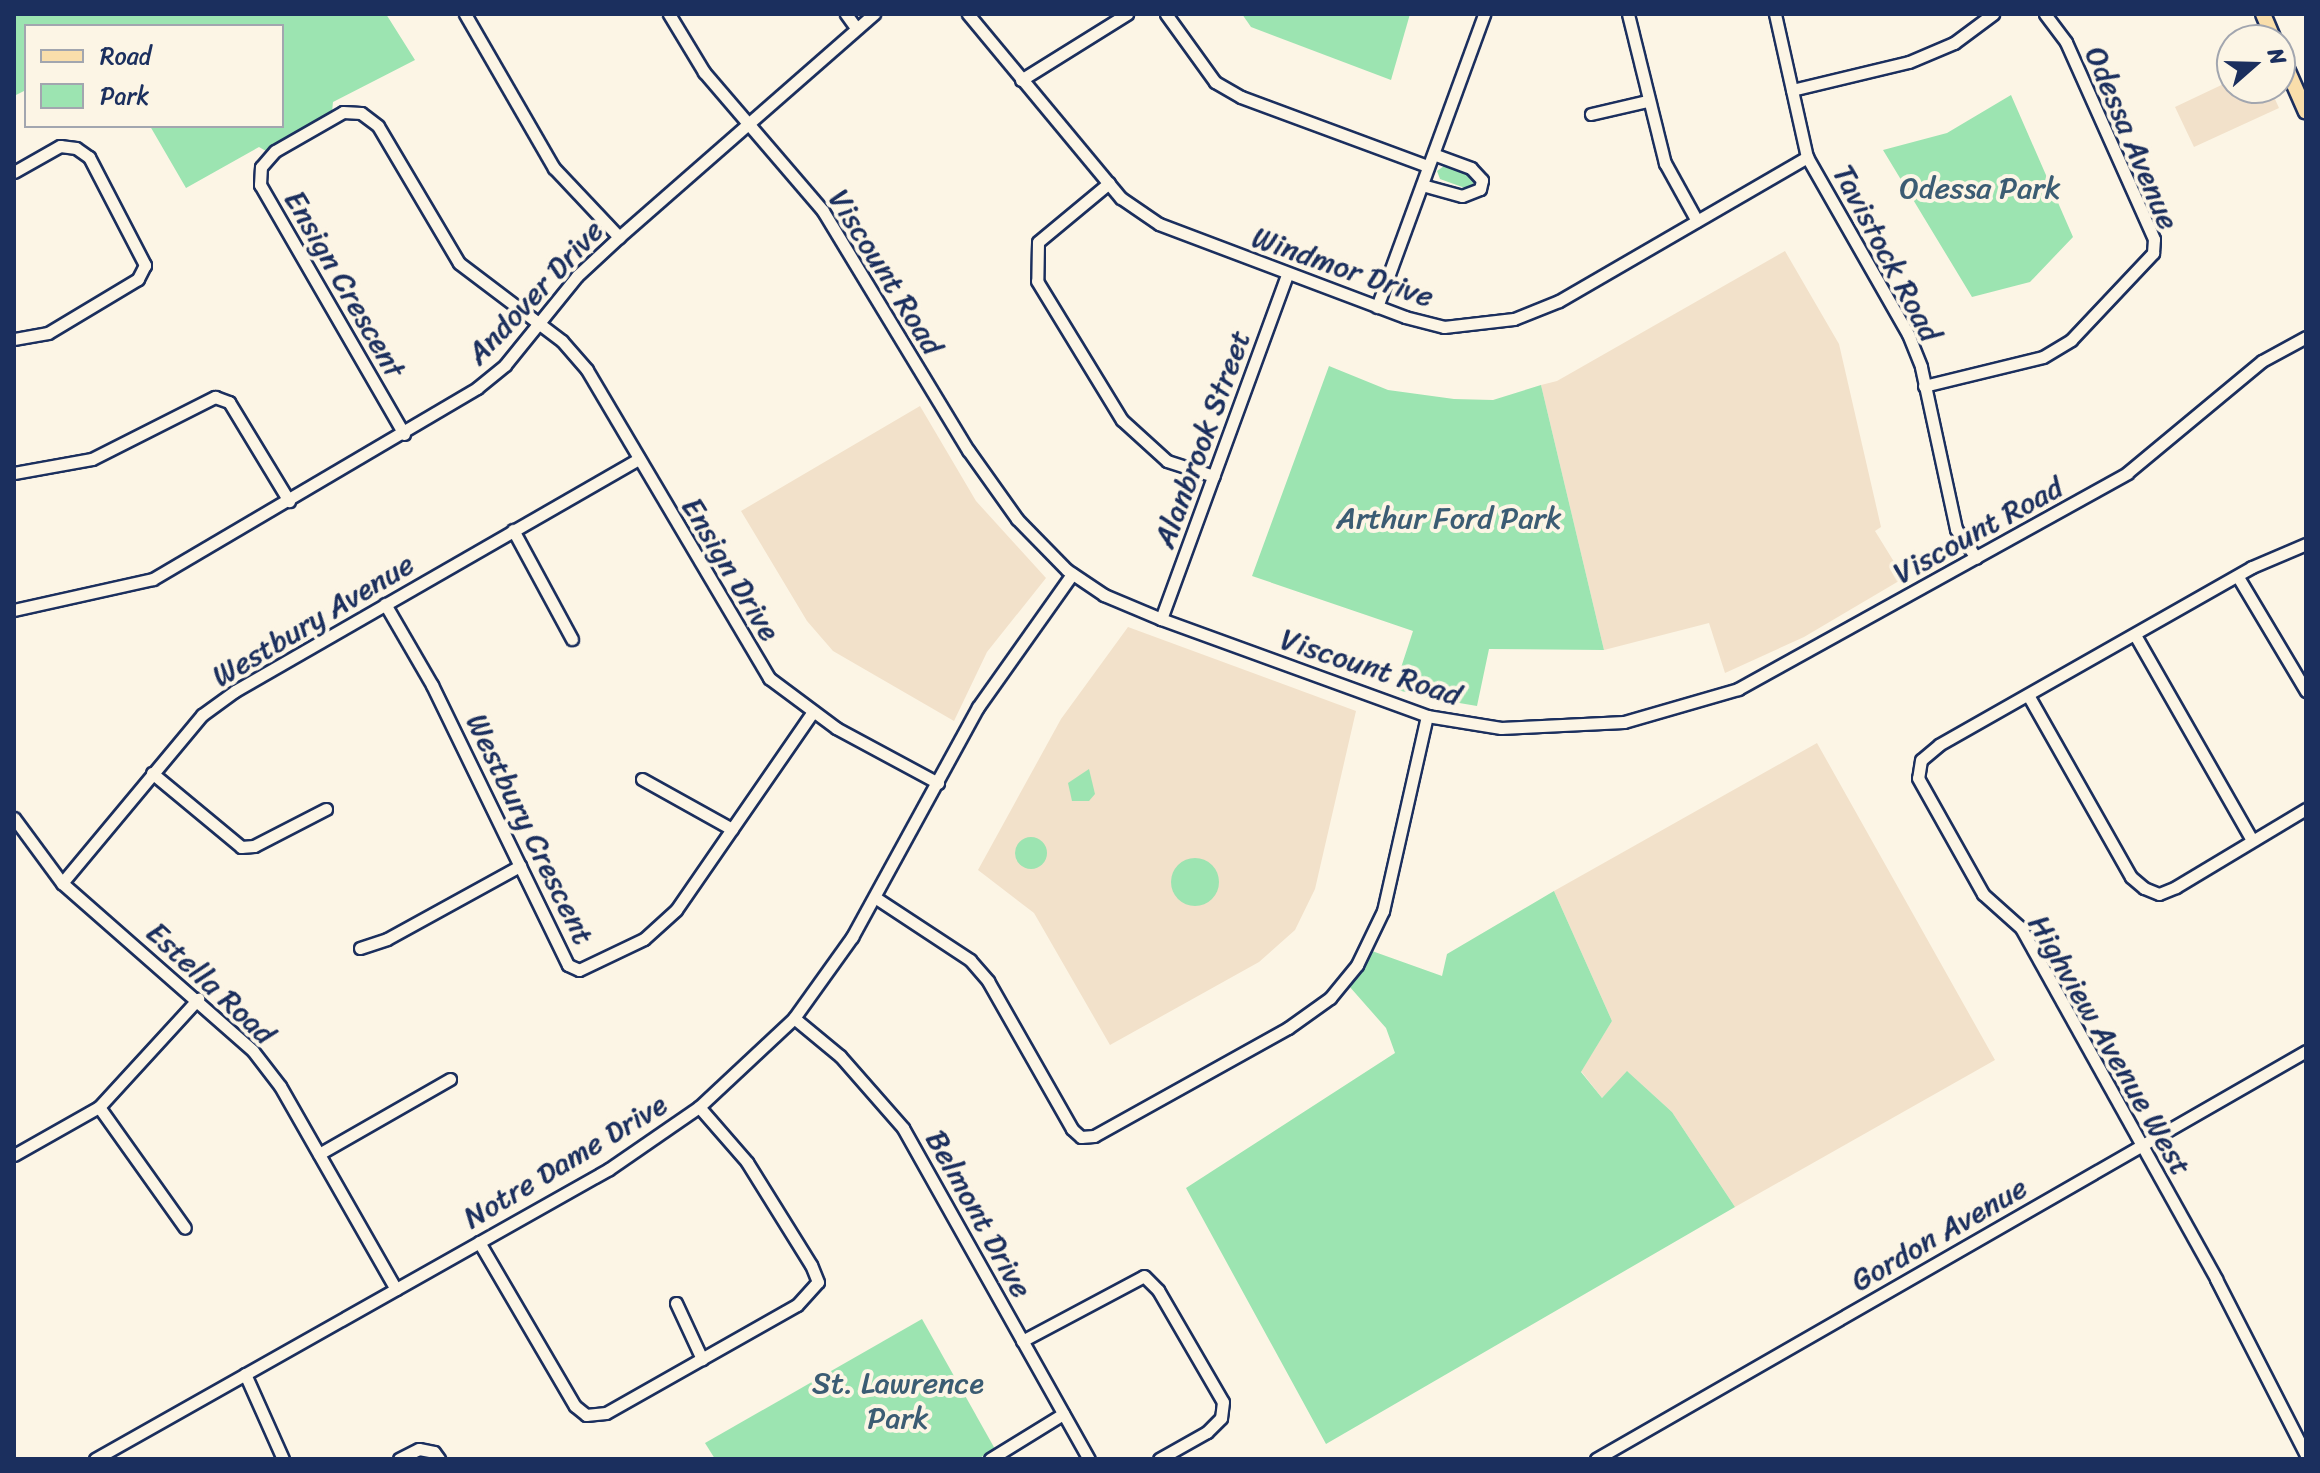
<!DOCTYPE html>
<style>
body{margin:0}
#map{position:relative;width:2320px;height:1473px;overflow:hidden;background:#fcf5e5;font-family:Sriracha,sans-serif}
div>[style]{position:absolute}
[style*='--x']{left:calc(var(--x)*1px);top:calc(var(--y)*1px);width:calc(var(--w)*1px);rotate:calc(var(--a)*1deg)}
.built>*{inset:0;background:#f2e1ca}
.green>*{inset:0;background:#9ce4b1}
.round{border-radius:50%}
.roads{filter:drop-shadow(2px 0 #1b2f5e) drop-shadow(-2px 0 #1b2f5e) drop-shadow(0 2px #1b2f5e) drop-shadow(0 -2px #1b2f5e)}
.minor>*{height:11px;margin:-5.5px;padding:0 5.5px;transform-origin:5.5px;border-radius:5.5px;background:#fcf5e5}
.major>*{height:14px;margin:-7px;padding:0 7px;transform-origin:7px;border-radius:7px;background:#f9deab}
span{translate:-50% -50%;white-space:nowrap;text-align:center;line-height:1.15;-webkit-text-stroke:8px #fcf5e5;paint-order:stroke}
.street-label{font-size:30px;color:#1b2f5e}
.park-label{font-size:30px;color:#3b5c73}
.frame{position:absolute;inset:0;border:16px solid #1b2f5e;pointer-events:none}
.legend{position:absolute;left:24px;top:24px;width:260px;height:104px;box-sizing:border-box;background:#fcf5e5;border:2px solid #a2a6af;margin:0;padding:10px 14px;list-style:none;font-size:24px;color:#1b2f5e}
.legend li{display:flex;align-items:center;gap:16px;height:40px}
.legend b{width:40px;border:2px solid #a2a6af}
.north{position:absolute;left:2216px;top:24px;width:80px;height:80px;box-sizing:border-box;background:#fcf5e5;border:2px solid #a2a6af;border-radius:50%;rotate:70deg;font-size:22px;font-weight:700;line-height:32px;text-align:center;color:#1b2f5e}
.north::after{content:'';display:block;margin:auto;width:28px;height:36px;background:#1b2f5e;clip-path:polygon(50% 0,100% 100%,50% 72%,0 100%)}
</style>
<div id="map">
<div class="built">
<i style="clip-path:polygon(2232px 80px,2232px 88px,2270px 88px,2279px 108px,2194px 147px,2175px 107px)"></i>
<i style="clip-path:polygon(1785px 251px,1839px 344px,1881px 527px,1875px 531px,1904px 578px,1804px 637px,1725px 673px,1709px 623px,1604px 650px,1541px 385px,1557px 381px)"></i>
<i style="clip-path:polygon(920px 406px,976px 501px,1046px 578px,987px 652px,954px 721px,833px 651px,807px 621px,741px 511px)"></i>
<i style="clip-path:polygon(1128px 627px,1356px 711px,1315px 889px,1295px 930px,1259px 962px,1110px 1045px,1034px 913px,978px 870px,1061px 719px)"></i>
<i style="clip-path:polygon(1817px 743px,1995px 1060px,1735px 1207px,1672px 1112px,1628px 1072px,1602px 1098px,1581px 1071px,1612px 1021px,1554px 891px)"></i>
</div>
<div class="green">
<i style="clip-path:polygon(14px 14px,386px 14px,415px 60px,333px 102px,332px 112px,266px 151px,259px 147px,186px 188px,150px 126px,282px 126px,282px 26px,26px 26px,26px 90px,14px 96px)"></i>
<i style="clip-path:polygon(1242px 14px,1410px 14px,1391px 80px,1251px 27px)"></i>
<i style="clip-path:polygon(2011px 95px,2073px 237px,2030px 282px,1972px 297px,1883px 150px,1947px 133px)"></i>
<i style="clip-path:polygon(1444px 166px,1471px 176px,1474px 185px,1465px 188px,1440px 179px,1437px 171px)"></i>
<i style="clip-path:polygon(1329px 366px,1388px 390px,1454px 399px,1493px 400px,1541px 385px,1604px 650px,1489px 649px,1477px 706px,1424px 697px,1394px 689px,1413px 631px,1252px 576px)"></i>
<i style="clip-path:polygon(1089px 769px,1095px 794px,1089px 801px,1072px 801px,1068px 783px)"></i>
<i class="round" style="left:1015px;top:837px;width:32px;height:32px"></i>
<i class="round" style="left:1171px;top:858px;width:48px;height:48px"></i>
<i style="clip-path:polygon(1554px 891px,1612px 1021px,1581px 1072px,1602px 1098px,1627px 1071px,1672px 1112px,1735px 1207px,1326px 1444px,1186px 1188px,1395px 1053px,1386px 1028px,1349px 986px,1372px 951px,1442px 976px,1447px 954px)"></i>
<i style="clip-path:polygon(922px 1319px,995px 1449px,978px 1459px,715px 1459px,705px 1443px)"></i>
</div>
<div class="roads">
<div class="minor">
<i style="--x:465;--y:14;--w:178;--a:60"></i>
<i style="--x:554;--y:168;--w:95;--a:46.7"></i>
<i style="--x:669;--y:14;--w:68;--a:58.9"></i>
<i style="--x:704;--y:72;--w:183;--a:49.4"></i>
<i style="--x:823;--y:211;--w:280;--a:58.8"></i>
<i style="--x:968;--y:450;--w:85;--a:54.6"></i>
<i style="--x:1017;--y:519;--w:71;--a:45.6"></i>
<i style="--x:1067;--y:570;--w:45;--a:34"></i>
<i style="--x:1104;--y:595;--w:62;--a:22.8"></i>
<i style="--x:1161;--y:619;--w:283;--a:20"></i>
<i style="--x:1427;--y:716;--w:75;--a:9.2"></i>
<i style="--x:1501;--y:728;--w:123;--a:-2.8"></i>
<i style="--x:1624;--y:722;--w:119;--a:-16.1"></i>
<i style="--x:1738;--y:689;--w:445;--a:-29"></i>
<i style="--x:2127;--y:473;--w:175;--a:-39.7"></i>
<i style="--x:2262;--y:361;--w:50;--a:-28.6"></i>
<i style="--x:846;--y:14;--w:17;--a:54"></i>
<i style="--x:968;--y:14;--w:239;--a:50.3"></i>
<i style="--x:1121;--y:198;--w:46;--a:34.4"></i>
<i style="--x:1159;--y:224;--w:263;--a:20.7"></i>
<i style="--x:1405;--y:317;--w:40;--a:14.4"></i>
<i style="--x:1444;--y:327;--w:70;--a:-6.5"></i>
<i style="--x:1514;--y:319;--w:48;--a:-21.8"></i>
<i style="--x:1559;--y:301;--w:287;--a:-30.1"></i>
<i style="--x:1166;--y:14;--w:84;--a:54.2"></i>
<i style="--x:1215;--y:82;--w:30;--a:30"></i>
<i style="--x:1241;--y:97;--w:199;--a:20.3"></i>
<i style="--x:1628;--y:14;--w:154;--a:76.1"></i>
<i style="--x:1665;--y:163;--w:66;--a:61.1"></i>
<i style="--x:1775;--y:14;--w:147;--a:77.4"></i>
<i style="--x:1807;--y:157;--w:204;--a:60.3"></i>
<i style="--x:1908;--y:334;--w:35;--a:68"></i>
<i style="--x:1921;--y:367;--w:166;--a:77.8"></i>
<i style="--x:1956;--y:529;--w:35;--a:55"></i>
<i style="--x:1021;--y:80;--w:125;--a:-31.9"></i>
<i style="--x:1792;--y:90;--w:120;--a:-13.5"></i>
<i style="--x:1909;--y:62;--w:49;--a:-22.9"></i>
<i style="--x:1954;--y:43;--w:49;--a:-36.6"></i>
<i style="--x:1591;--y:114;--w:57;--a:-13.1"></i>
<i style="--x:14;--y:172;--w:53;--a:-29.5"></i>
<i style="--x:60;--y:146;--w:16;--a:7"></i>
<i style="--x:76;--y:148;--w:16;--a:35"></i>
<i style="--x:89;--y:157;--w:122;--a:62.6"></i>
<i style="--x:145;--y:265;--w:16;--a:117"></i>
<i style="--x:138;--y:279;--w:105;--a:149"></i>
<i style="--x:48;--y:333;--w:35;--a:170"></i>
<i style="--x:1109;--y:183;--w:92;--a:140.3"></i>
<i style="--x:1038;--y:242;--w:39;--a:91"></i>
<i style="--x:1037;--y:281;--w:163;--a:58.6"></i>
<i style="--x:1122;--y:420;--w:61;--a:42.3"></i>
<i style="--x:1167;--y:461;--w:49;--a:17.7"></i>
<i style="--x:1422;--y:185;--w:41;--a:15.4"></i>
<i style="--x:1462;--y:196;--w:19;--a:-21"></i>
<i style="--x:1480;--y:189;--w:9;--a:-77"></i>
<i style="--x:1482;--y:180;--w:16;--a:-133"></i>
<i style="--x:1471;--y:168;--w:40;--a:-159.8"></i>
<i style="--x:1377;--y:307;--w:312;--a:-69.9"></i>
<i style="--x:1924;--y:386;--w:122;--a:-13.7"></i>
<i style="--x:2043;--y:357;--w:33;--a:-31"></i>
<i style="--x:2071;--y:340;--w:120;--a:-46.7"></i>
<i style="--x:2153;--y:253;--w:14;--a:-86"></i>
<i style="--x:2154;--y:239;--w:216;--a:-114.1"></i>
<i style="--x:2066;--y:42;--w:35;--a:-127"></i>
<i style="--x:404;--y:434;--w:288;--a:-120"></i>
<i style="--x:260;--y:185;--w:18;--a:-87"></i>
<i style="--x:261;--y:167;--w:21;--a:-49"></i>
<i style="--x:275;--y:151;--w:78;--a:-29.8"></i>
<i style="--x:343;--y:112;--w:18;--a:3"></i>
<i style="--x:361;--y:113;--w:21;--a:37"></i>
<i style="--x:378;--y:126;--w:159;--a:59.4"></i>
<i style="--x:459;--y:263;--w:129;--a:37.1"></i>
<i style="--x:562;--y:341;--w:38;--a:49"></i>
<i style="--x:587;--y:370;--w:358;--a:59.4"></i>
<i style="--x:769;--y:678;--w:84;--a:36.7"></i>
<i style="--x:836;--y:728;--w:116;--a:28.3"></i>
<i style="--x:14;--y:473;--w:79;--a:-10.2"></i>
<i style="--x:92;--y:459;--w:138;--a:-26.8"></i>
<i style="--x:215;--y:397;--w:15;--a:20"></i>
<i style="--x:229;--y:402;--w:116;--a:58.8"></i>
<i style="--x:513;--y:530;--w:124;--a:61.6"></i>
<i style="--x:2306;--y:544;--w:59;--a:156.9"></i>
<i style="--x:2252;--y:567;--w:360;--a:150.4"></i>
<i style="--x:1939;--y:745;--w:23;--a:140"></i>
<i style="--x:1921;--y:760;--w:18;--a:99"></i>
<i style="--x:1918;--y:778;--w:133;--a:60.7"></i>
<i style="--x:1983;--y:894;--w:51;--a:41.8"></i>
<i style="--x:2021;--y:928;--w:402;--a:60.9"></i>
<i style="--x:2216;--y:1279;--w:198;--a:62.9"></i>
<i style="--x:2238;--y:577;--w:133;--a:59.2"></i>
<i style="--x:385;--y:604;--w:94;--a:59.9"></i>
<i style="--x:432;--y:685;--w:311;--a:64.1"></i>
<i style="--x:568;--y:965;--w:12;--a:24"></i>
<i style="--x:579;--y:970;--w:72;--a:-25.5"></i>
<i style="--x:644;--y:939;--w:43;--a:-42.2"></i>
<i style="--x:676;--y:910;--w:239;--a:-55.4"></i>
<i style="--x:14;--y:610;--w:142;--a:-12.6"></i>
<i style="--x:153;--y:579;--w:376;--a:-30.5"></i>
<i style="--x:477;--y:388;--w:36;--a:-39"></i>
<i style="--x:505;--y:365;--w:114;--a:-51"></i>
<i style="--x:577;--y:276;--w:57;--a:-42.9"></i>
<i style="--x:619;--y:237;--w:339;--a:-41.2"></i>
<i style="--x:1161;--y:619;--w:366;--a:-69.9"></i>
<i style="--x:2135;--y:635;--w:236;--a:60.3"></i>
<i style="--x:2028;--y:695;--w:209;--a:60.5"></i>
<i style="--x:2131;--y:877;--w:17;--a:40"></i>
<i style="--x:2144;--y:888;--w:16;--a:22"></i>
<i style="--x:2159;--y:894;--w:18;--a:-22"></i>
<i style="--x:2176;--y:887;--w:152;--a:-31"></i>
<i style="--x:152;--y:773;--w:116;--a:39.7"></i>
<i style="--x:241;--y:847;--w:13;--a:-4"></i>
<i style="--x:254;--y:846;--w:81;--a:-27.2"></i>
<i style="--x:642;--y:779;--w:103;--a:29.1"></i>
<i style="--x:14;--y:818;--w:81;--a:53.6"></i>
<i style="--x:62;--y:883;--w:254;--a:41.3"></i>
<i style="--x:253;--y:1051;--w:44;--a:52.4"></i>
<i style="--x:280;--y:1086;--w:234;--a:60.3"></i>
<i style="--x:62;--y:883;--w:219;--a:-50.2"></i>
<i style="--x:202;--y:715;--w:41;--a:-36"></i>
<i style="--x:235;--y:691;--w:466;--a:-29.9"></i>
<i style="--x:876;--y:898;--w:113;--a:33.4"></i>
<i style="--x:970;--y:960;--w:28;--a:49"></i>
<i style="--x:988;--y:981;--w:170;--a:60.4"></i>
<i style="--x:1072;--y:1129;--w:12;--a:42"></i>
<i style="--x:1081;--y:1137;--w:13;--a:-4"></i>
<i style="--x:1094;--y:1136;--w:222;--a:-29.1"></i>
<i style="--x:1288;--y:1028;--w:52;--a:-35.5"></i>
<i style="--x:1330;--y:998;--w:43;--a:-50.7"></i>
<i style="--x:1357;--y:965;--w:60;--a:-64.3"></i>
<i style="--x:1383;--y:911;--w:200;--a:-77.3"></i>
<i style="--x:360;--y:948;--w:28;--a:-18"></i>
<i style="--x:387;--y:939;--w:152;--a:-28.8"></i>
<i style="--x:794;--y:1018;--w:60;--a:39.6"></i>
<i style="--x:840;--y:1056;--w:96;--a:48.8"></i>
<i style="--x:903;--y:1128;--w:380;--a:60.7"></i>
<i style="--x:99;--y:1107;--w:148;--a:54.6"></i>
<i style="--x:319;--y:1154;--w:151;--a:-29.8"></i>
<i style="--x:14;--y:1155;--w:98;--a:-29.5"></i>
<i style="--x:99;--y:1107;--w:147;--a:-47.5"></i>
<i style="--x:479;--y:1242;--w:190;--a:59.7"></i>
<i style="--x:575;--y:1406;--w:14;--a:39"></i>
<i style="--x:586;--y:1415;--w:20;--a:-6"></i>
<i style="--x:606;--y:1413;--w:219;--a:-29.5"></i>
<i style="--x:797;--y:1305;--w:31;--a:-48"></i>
<i style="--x:818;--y:1282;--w:18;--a:-112"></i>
<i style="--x:811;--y:1265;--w:121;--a:-121.9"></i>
<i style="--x:747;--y:1162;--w:73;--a:-131.1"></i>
<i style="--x:676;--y:1303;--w:62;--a:65.1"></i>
<i style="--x:1022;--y:1341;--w:138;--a:-28"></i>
<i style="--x:1144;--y:1276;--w:20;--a:45"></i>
<i style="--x:1158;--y:1290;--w:129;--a:59.9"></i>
<i style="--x:1223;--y:1402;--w:16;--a:97"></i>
<i style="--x:1221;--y:1418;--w:20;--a:135"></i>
<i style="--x:1207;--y:1432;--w:55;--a:150.6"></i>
<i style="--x:245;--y:1374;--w:93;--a:65.9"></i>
<i style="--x:95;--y:1459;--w:590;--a:-29.43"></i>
<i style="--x:609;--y:1169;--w:109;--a:-34.6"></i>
<i style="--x:699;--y:1107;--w:130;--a:-43.1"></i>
<i style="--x:794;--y:1018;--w:100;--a:-54.4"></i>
<i style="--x:852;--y:937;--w:262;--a:-61.3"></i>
<i style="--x:978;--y:707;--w:163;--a:-54.7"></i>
<i style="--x:399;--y:1459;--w:22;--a:-27"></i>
<i style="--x:419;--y:1449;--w:15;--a:11"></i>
<i style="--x:434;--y:1452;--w:9;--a:54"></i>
<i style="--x:990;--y:1459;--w:86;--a:-31.7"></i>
<i style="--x:1596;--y:1459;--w:819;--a:-29.88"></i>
</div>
<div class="major">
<i style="--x:2263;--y:14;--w:28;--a:67"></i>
<i style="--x:2280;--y:53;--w:64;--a:66.2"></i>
</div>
</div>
<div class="street-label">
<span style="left:2132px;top:138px;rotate:67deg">Odessa Avenue</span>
<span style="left:1887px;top:253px;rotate:62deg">Tavistock Road</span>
<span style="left:1343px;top:267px;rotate:19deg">Windmor Drive</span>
<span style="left:886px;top:272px;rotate:58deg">Viscount Road</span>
<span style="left:345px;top:284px;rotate:60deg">Ensign Crescent</span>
<span style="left:535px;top:292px;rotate:-47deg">Andover Drive</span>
<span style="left:1202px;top:439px;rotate:-70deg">Alanbrook Street</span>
<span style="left:1978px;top:530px;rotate:-29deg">Viscount Road</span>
<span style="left:731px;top:569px;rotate:59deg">Ensign Drive</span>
<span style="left:313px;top:620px;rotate:-31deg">Westbury Avenue</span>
<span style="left:1371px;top:667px;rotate:18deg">Viscount Road</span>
<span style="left:530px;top:829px;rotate:64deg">Westbury Crescent</span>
<span style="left:211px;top:983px;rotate:43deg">Estella Road</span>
<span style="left:2110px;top:1045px;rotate:60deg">Highview Avenue West</span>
<span style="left:565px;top:1161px;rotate:-31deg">Notre Dame Drive</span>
<span style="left:979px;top:1214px;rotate:61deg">Belmont Drive</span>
<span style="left:1939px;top:1234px;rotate:-30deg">Gordon Avenue</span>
</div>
<div class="park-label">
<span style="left:1980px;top:188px">Odessa Park</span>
<span style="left:1449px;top:518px">Arthur Ford Park</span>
<span style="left:898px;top:1400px">St. Lawrence<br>Park</span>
</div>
<div class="frame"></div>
<ul class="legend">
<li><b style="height:10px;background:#f9deab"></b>Road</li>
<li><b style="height:22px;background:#9ce4b1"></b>Park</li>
</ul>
<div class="north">N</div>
</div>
